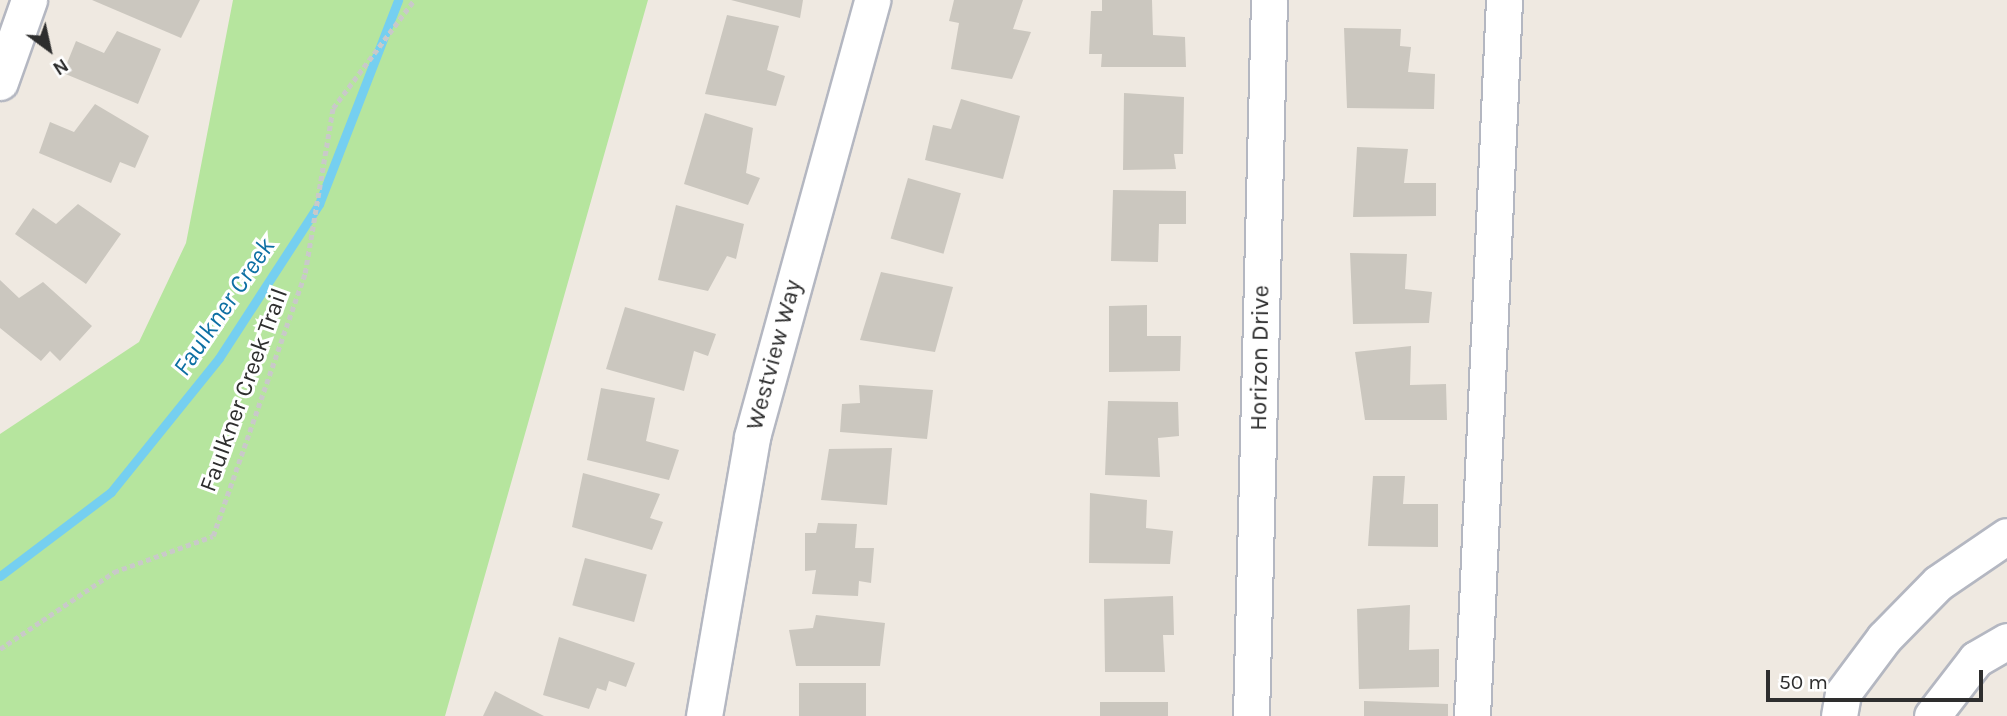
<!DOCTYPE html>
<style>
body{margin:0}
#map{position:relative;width:2007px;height:716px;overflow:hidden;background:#efe9e1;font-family:Karla,sans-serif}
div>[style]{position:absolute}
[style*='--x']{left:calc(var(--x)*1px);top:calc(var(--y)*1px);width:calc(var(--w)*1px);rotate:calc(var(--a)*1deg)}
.green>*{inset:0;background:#b6e59e}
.stream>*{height:9px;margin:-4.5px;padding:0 4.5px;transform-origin:4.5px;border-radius:4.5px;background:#75cff0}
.building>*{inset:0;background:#cbc7bf;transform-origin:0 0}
.path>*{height:4.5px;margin-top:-2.25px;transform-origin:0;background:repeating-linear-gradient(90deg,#c9c9c9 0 5px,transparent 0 8.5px)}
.roads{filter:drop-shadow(2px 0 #b4b7c1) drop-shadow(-2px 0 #b4b7c1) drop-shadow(0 2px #b4b7c1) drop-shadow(0 -2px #b4b7c1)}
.minor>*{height:35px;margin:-17.5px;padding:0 17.5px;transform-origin:17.5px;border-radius:17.5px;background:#fff}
span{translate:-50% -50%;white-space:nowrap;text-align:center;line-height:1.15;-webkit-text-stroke:6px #fff;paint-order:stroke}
.street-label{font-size:24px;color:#2e2e2e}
.water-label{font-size:26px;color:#0d6fa3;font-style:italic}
.north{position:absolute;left:14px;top:14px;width:70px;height:70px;-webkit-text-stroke:5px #fff;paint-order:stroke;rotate:147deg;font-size:19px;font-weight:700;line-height:28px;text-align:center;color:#2e2e2e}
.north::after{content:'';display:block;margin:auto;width:24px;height:32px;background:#2e2e2e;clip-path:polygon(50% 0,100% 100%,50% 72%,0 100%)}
.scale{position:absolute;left:1766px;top:670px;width:217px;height:32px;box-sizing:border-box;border:4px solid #2e2e2e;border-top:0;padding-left:9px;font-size:21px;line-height:24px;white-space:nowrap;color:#2e2e2e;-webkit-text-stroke:5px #fff;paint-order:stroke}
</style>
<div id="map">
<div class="green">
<i style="clip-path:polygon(233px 0,648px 0,445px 716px,0 716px,0 434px,139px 342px,186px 243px)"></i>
</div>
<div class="stream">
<i style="--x:0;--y:576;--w:139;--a:-37.1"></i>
<i style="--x:111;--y:492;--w:172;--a:-51.1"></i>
<i style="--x:219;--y:358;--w:184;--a:-57"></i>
<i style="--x:319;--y:204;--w:219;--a:-68.8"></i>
</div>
<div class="building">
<i style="clip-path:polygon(92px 0,200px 0,181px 38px)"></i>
<i style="clip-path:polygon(731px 0,803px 0,800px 18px)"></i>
<i style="clip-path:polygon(954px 0,1023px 0,1013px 29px,1031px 32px,1012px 79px,951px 69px,959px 23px,949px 21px)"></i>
<i style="clip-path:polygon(1102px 0,1152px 0,1153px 35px,1185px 37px,1186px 67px,1101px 67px,1102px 54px,1089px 54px,1091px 11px,1102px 11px)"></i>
<i style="clip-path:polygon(727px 15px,779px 26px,767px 70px,785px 76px,776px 106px,705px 94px)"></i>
<i style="clip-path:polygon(1344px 28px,1401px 29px,1400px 46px,1411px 47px,1408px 72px,1435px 74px,1434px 109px,1347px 108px)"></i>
<i style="clip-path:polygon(117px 31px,161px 49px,138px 104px,63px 73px,76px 41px,104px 53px)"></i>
<i style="clip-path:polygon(1124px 93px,1184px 97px,1183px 154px,1174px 154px,1176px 169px,1123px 170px)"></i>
<i style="clip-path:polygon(961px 99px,1020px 116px,1003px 179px,925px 160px,933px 125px,951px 129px)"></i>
<i style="clip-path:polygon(95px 104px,149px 136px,135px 168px,120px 162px,111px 183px,39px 153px,50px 122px,74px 132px)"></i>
<i style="clip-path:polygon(705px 113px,753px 128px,746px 173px,760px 178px,748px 205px,684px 184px)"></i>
<i style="clip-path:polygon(1357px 147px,1408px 149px,1404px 183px,1436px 183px,1436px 216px,1353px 217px)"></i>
<i style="left:908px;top:178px;width:55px;height:63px;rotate:16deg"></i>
<i style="clip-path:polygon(1113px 190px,1186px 191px,1186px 224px,1159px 224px,1158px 262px,1111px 261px)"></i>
<i style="clip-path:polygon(78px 204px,121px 234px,86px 284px,15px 234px,33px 208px,56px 224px)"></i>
<i style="clip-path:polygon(676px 205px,744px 224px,736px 259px,727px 256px,708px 291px,658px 280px)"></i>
<i style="clip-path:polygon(1350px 253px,1407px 254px,1405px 289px,1432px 292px,1429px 323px,1353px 324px)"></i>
<i style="clip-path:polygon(881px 272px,953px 287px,935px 352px,860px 340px)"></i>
<i style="clip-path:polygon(0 280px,19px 298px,43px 282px,92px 326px,60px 361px,50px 351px,41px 361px,0 328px)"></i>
<i style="clip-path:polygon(1147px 305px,1147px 336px,1181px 336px,1180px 371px,1109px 372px,1109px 306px)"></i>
<i style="clip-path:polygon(625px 307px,716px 334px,708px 356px,694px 351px,684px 391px,606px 369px)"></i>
<i style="clip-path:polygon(1411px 346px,1410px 385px,1446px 384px,1447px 420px,1365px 420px,1355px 352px)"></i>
<i style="clip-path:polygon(859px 385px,933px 390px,927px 439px,840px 432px,842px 404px,860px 403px)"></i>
<i style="clip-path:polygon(601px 388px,655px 398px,646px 441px,679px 450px,669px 480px,587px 460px)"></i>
<i style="clip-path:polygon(1108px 401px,1178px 402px,1179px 436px,1158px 438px,1160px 477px,1105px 475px)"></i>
<i style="clip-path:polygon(892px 448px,887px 505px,821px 500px,829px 449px)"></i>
<i style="clip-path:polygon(583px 473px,660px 494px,650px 518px,663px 522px,652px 550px,572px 527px)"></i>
<i style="clip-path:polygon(1373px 476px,1405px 476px,1403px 504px,1438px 504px,1438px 547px,1368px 546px)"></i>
<i style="clip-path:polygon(1090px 493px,1147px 500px,1146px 528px,1173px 531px,1170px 564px,1089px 563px)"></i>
<i style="clip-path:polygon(818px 523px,857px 524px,855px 548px,874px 548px,871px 583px,859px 581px,858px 596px,812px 594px,816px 570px,805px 571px,805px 533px,816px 533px)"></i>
<i style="left:585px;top:558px;width:64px;height:49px;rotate:15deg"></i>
<i style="clip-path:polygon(1173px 596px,1174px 635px,1163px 635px,1165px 672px,1105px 672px,1104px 599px)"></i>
<i style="clip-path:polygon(1410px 605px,1409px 650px,1439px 649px,1439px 687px,1359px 689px,1357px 609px)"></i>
<i style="clip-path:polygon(816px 615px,885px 623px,880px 666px,796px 666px,789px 630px,813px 628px)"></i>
<i style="clip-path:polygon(559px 637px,635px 663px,626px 687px,609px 681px,606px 691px,597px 688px,589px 709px,543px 695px)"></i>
<i style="left:866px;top:683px;width:33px;height:67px;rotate:90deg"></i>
<i style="clip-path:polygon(495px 691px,544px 716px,483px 716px)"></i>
<i style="clip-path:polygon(1364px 701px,1448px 704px,1448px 716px,1364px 716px)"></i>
<i style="left:1100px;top:702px;width:68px;height:14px"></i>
</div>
<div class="path">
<i style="--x:0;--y:649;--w:138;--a:-34"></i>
<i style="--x:114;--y:572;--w:105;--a:-20"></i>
<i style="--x:213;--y:536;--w:279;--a:-70.7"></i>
<i style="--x:305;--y:273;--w:167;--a:-80.4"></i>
<i style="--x:333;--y:108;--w:135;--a:-53.1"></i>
</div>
<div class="roads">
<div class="minor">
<i style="--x:0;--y:82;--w:87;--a:-70.5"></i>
<i style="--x:704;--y:716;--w:283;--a:-80.2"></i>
<i style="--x:752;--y:437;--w:453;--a:-74.6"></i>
<i style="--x:1251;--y:716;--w:716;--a:-88.56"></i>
<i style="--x:1472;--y:716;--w:717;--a:-87.44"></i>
<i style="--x:1839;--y:716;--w:23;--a:-80"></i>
<i style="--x:1843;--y:693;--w:69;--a:-53.3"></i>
<i style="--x:1884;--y:638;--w:77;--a:-45.5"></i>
<i style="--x:1938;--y:583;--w:83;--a:-34.3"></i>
<i style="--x:1932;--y:716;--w:72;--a:-52.3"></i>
<i style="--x:1976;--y:659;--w:36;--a:-30"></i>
</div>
</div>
<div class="street-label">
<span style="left:774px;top:355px;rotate:-75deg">Westview Way</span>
<span style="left:1260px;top:358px;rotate:-89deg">Horizon Drive</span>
<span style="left:244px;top:390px;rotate:-70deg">Faulkner Creek Trail</span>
</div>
<div class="water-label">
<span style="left:224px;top:307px;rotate:-56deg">Faulkner Creek</span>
</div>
<div class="north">N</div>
<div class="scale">50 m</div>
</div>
